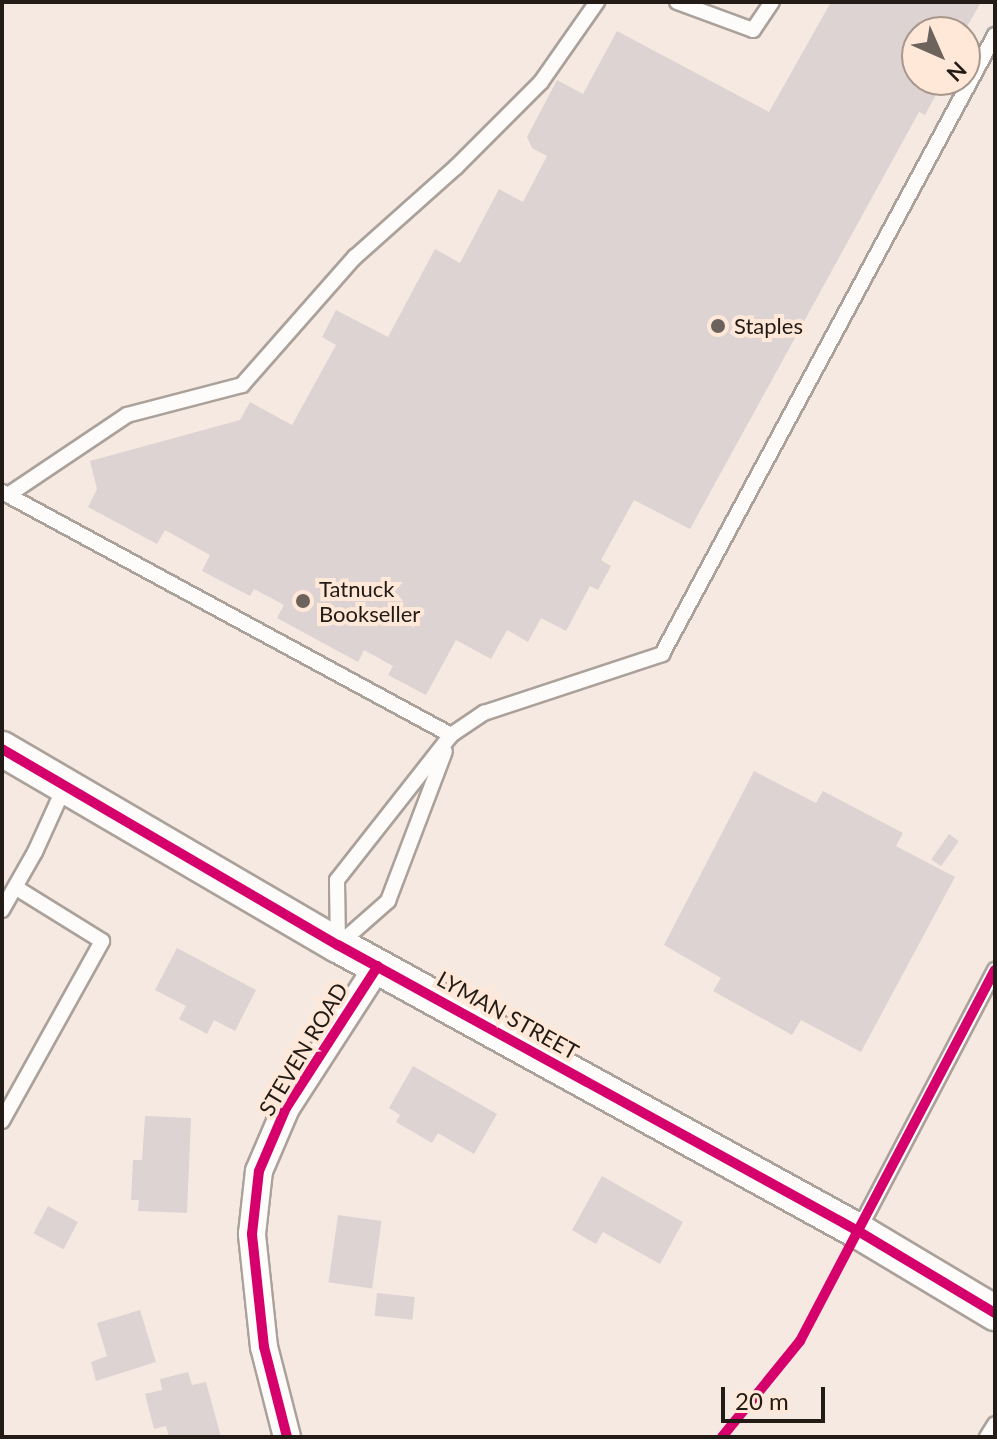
<!DOCTYPE html>
<style>
body{margin:0}
#map{position:relative;width:997px;height:1439px;overflow:hidden;background:#f6e9e1;font-family:Lato,sans-serif}
div>[style]{position:absolute}
[style*='--x']{left:calc(var(--x)*1px);top:calc(var(--y)*1px);width:calc(var(--w)*1px);rotate:calc(var(--a)*1deg)}
.building>*{inset:0;background:#ded3d3;transform-origin:0 0}
.roads{filter:drop-shadow(2px 0 #aba19b) drop-shadow(-2px 0 #aba19b) drop-shadow(0 2px #aba19b) drop-shadow(0 -2px #aba19b)}
.service>*{height:14px;margin:-7px;padding:0 7px;transform-origin:7px;border-radius:7px;background:#fefcfa}
.minor>*{height:26px;margin:-13px;padding:0 13px;transform-origin:13px;border-radius:13px;background:#fefcfa}
.tertiary>*{height:34px;margin:-17px;padding:0 17px;transform-origin:17px;border-radius:17px;background:#fefcfa}
.cycleway>*{height:10px;margin:-5px;padding:0 5px;transform-origin:5px;border-radius:5px;background:#d6006c}
.dots>*{width:22px;height:22px;translate:-50% -50%;box-sizing:border-box;border:4px solid #ffe8d8;border-radius:50%}
span{translate:-50% -50%;white-space:nowrap;text-align:center;line-height:1.15;-webkit-text-stroke:8px #ffe8d8;paint-order:stroke}
.poi-label{font-size:22px;color:#231b16}
.left{translate:0 -50%;text-align:left}
.street-label{font-size:22px;color:#231b16}
.frame{position:absolute;inset:0;border:4px solid #231b16;pointer-events:none}
.north{position:absolute;left:901px;top:16px;width:80px;height:80px;box-sizing:border-box;background:#ffe8d8;border:2px solid #a7968a;border-radius:50%;rotate:135deg;font-size:22px;font-weight:700;line-height:32px;text-align:center;color:#231b16}
.north::after{content:'';display:block;margin:auto;width:28px;height:36px;background:#6d635d;clip-path:polygon(50% 0,100% 100%,50% 72%,0 100%)}
.scale{position:absolute;left:721px;top:1387px;width:104px;height:36px;box-sizing:border-box;border:4px solid #231b16;border-top:0;padding-left:10px;font-size:24px;line-height:28px;white-space:nowrap;color:#231b16;-webkit-text-stroke:6px #ffe8d8;paint-order:stroke}
</style>
<div id="map">
<div class="building">
<i style="clip-path:polygon(831px 2px,981px 2px,964px 32px,917px 32px,917px 80px,944px 80px,925px 115px,919px 112px,690px 529px,634px 500px,601px 560px,611px 566px,598px 590px,590px 586px,566px 631px,541px 618px,528px 642px,507px 630px,491px 659px,456px 640px,426px 695px,388px 675px,393px 666px,364px 650px,358px 662px,277px 618px,284px 605px,254px 589px,250px 596px,202px 571px,210px 555px,165px 530px,157px 544px,88px 507px,97px 489px,90px 461px,240px 420px,250px 402px,292px 425px,336px 345px,322px 337px,336px 310px,388px 337px,435px 249px,460px 263px,499px 189px,523px 202px,547px 156px,532px 148px,527px 137px,557px 80px,583px 94px,617px 31px,769px 112px)"></i>
<i style="clip-path:polygon(754px 771px,816px 803px,823px 791px,903px 833px,896px 846px,955px 877px,861px 1052px,801px 1020px,792px 1035px,713px 991px,721px 978px,664px 945px)"></i>
<i style="left:949px;top:834px;width:12px;height:31px;rotate:35deg"></i>
<i style="clip-path:polygon(177px 948px,256px 990px,235px 1031px,214px 1020px,207px 1034px,179px 1019px,186px 1006px,155px 990px)"></i>
<i style="clip-path:polygon(413px 1066px,497px 1114px,474px 1154px,438px 1133px,432px 1143px,396px 1122px,400px 1115px,389px 1108px)"></i>
<i style="clip-path:polygon(145px 1116px,191px 1118px,187px 1213px,138px 1211px,139px 1200px,131px 1200px,133px 1160px,142px 1160px)"></i>
<i style="clip-path:polygon(602px 1176px,683px 1222px,660px 1264px,603px 1232px,596px 1244px,572px 1230px)"></i>
<i style="left:48px;top:1206px;width:34px;height:31px;rotate:28deg"></i>
<i style="left:338px;top:1215px;width:44px;height:68px;rotate:8deg"></i>
<i style="left:377px;top:1293px;width:38px;height:23px;rotate:6deg"></i>
<i style="clip-path:polygon(140px 1310px,156px 1362px,96px 1381px,91px 1362px,107px 1356px,97px 1323px)"></i>
<i style="clip-path:polygon(188px 1372px,192px 1385px,206px 1382px,221px 1437px,169px 1437px,166px 1426px,154px 1429px,145px 1394px,162px 1390px,160px 1379px)"></i>
</div>
<div class="roads">
<div class="service">
<i style="--x:677;--y:2;--w:81;--a:20.2"></i>
<i style="--x:753;--y:30;--w:34;--a:-56"></i>
<i style="--x:2;--y:492;--w:511;--a:28.42"></i>
<i style="--x:8;--y:495;--w:143;--a:-33.9"></i>
<i style="--x:127;--y:415;--w:119;--a:-14.6"></i>
<i style="--x:242;--y:385;--w:171;--a:-48.6"></i>
<i style="--x:355;--y:257;--w:135;--a:-41.7"></i>
<i style="--x:456;--y:167;--w:120;--a:-45"></i>
<i style="--x:541;--y:82;--w:98;--a:-55"></i>
<i style="--x:2;--y:910;--w:67;--a:-60.4"></i>
<i style="--x:35;--y:852;--w:72;--a:-65.6"></i>
<i style="--x:338;--y:945;--w:65;--a:-90.9"></i>
<i style="--x:337;--y:880;--w:184;--a:-51.8"></i>
<i style="--x:451;--y:735;--w:40;--a:-34"></i>
<i style="--x:484;--y:713;--w:188;--a:-18.3"></i>
<i style="--x:662;--y:654;--w:703;--a:-61.72"></i>
<i style="--x:338;--y:945;--w:67;--a:-41.3"></i>
<i style="--x:388;--y:901;--w:160;--a:-69.2"></i>
<i style="--x:2;--y:1121;--w:206;--a:-60.9"></i>
<i style="--x:102;--y:941;--w:102;--a:-148.2"></i>
<i style="--x:858;--y:1231;--w:295;--a:-62.3"></i>
<i style="--x:987;--y:1437;--w:15;--a:-58"></i>
</div>
<div class="minor">
<i style="--x:287;--y:1437;--w:93;--a:-104.3"></i>
<i style="--x:264;--y:1347;--w:114;--a:-96.1"></i>
<i style="--x:252;--y:1234;--w:63;--a:-83.7"></i>
<i style="--x:259;--y:1171;--w:69;--a:-66.8"></i>
<i style="--x:286;--y:1108;--w:169;--a:-57.1"></i>
</div>
<div class="tertiary">
<i style="--x:2;--y:749;--w:389;--a:30.3"></i>
<i style="--x:338;--y:945;--w:593;--a:28.81"></i>
<i style="--x:858;--y:1231;--w:160;--a:30.9"></i>
</div>
</div>
<div class="cycleway">
<i style="--x:2;--y:749;--w:389;--a:30.3"></i>
<i style="--x:338;--y:945;--w:593;--a:28.81"></i>
<i style="--x:858;--y:1231;--w:160;--a:30.9"></i>
<i style="--x:287;--y:1437;--w:93;--a:-104.3"></i>
<i style="--x:264;--y:1347;--w:114;--a:-96.1"></i>
<i style="--x:252;--y:1234;--w:63;--a:-83.7"></i>
<i style="--x:259;--y:1171;--w:69;--a:-66.8"></i>
<i style="--x:286;--y:1108;--w:169;--a:-57.1"></i>
<i style="--x:722;--y:1437;--w:124;--a:-50.9"></i>
<i style="--x:800;--y:1341;--w:419;--a:-62.3"></i>
</div>
<div class="dots">
<i style="left:718px;top:326px;background:#6d635d"></i>
<i style="left:303px;top:601px;background:#6d635d"></i>
</div>
<div class="poi-label">
<span class="left" style="left:734px;top:326px">Staples</span>
<span class="left" style="left:319px;top:601px">Tatnuck<br>Bookseller</span>
</div>
<div class="street-label">
<span style="left:508px;top:1015px;rotate:29deg">LYMAN STREET</span>
<span style="left:303px;top:1049px;rotate:-59deg">STEVEN ROAD</span>
</div>
<div class="frame"></div>
<div class="north">N</div>
<div class="scale">20 m</div>
</div>
